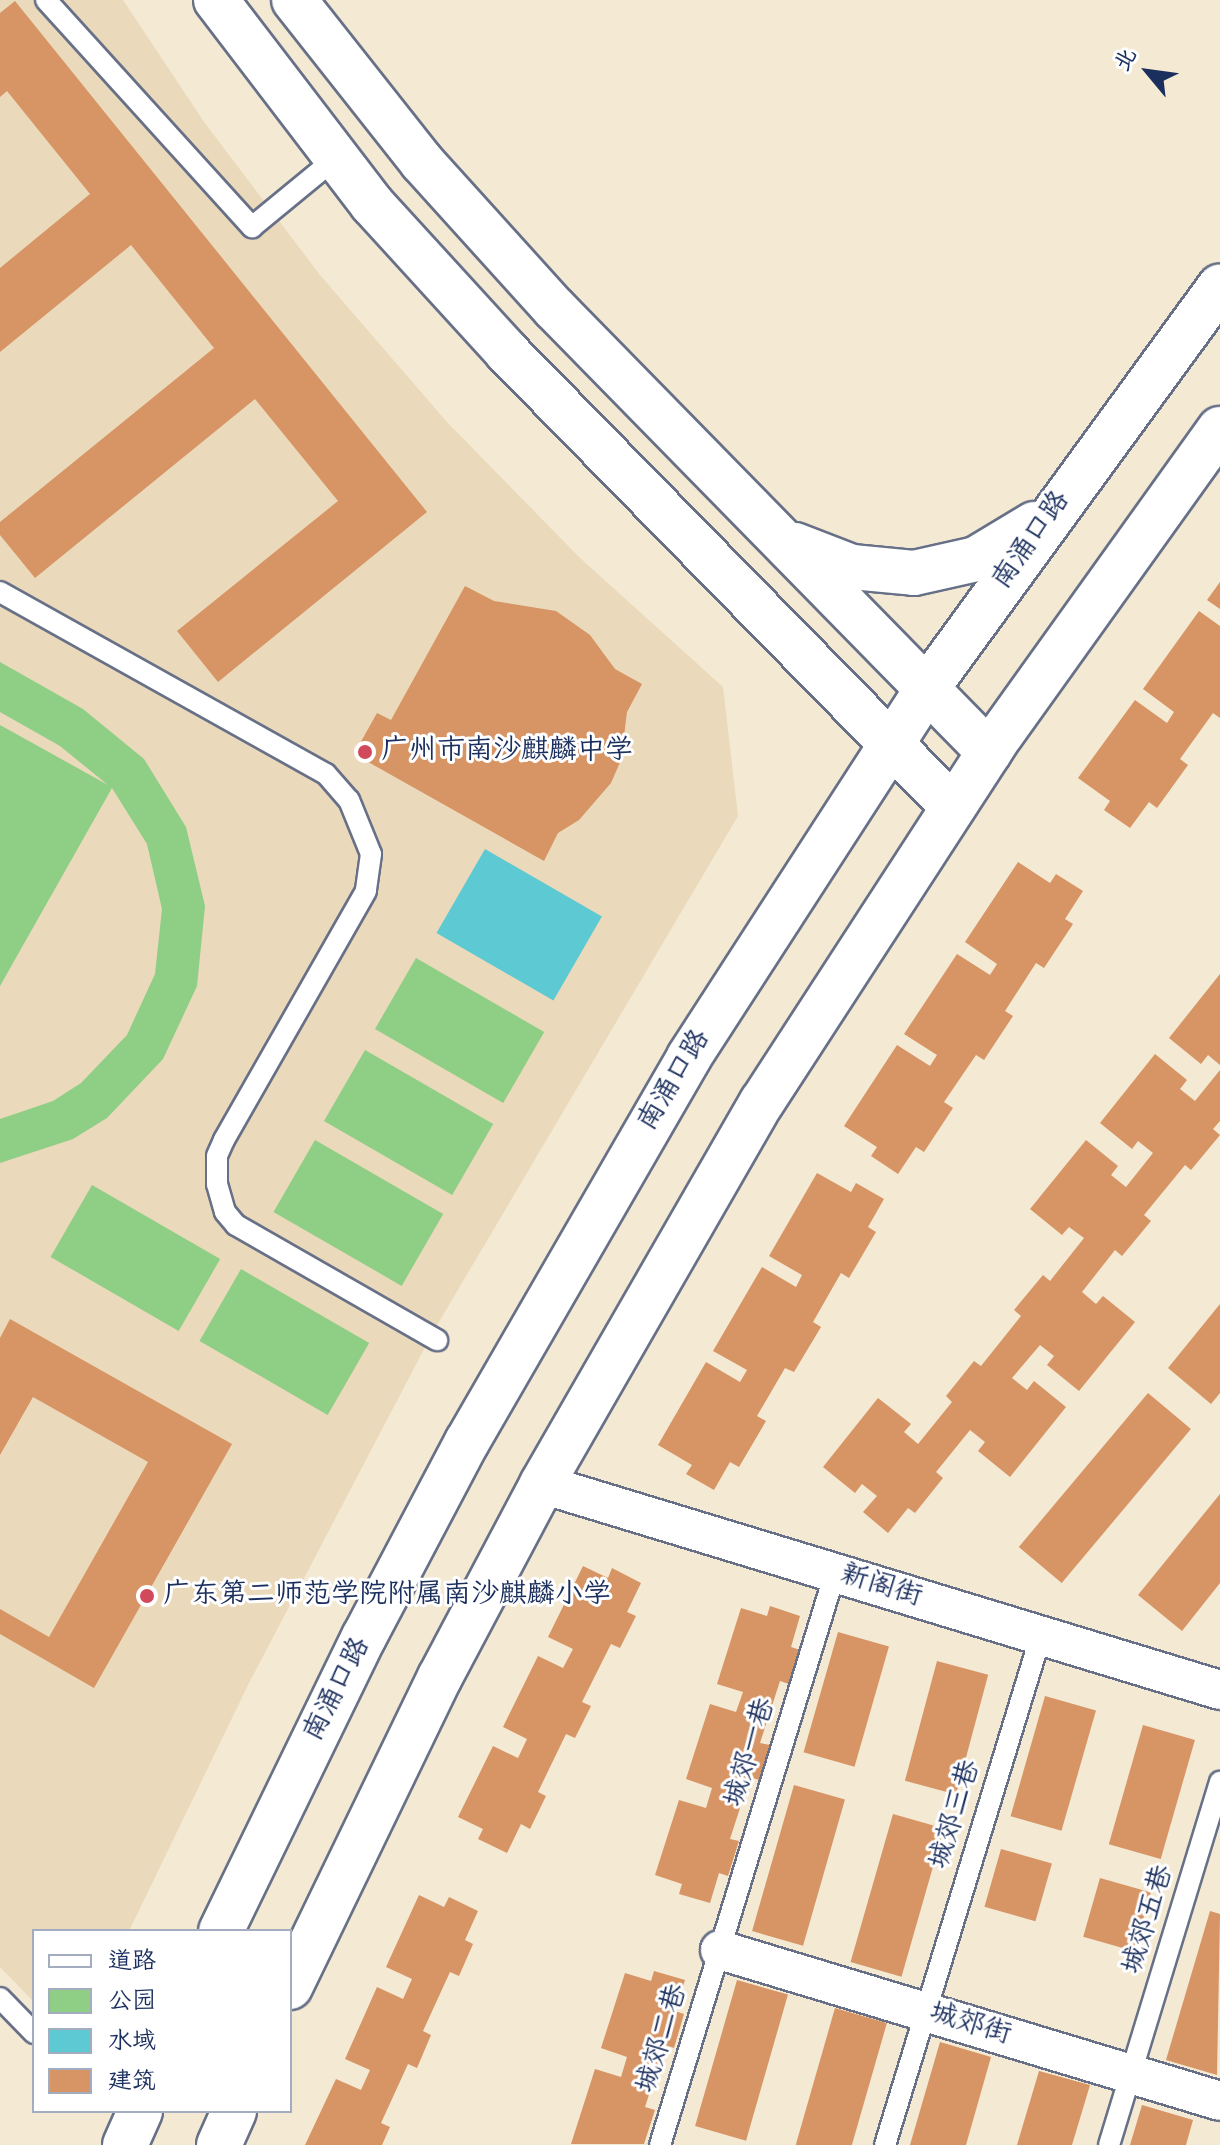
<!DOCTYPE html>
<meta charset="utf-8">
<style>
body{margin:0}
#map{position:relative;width:1220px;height:2145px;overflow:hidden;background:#f4e9d3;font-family:"Indie Flower","LXGW WenKai TC",sans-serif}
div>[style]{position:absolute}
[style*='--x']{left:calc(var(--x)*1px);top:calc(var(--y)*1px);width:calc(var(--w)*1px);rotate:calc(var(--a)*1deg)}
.built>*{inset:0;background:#ead9ba}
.green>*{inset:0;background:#8ece85;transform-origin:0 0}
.water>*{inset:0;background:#5dc9d3;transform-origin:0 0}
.building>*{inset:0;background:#d79464;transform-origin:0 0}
.roads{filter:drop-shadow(2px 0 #677087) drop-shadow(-2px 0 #677087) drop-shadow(0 2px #677087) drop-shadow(0 -2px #677087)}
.lane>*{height:20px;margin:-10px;padding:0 10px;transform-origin:10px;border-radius:10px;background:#fff}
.street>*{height:38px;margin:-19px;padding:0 19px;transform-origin:19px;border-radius:19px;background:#fff}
.secondary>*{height:44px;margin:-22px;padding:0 22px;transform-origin:22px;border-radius:22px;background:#fff}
.dots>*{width:22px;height:22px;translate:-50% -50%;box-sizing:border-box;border:4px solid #fff;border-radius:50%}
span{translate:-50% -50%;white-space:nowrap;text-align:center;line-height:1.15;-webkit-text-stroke:6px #fff;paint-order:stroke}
.street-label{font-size:28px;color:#1b2f5e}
.poi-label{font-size:28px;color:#1b2f5e}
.left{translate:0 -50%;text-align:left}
.legend{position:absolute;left:32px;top:1929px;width:260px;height:184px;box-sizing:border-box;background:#fff;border:2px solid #a4acbf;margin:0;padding:10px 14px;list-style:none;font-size:24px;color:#1b2f5e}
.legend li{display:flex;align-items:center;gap:16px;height:40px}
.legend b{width:40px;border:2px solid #a4acbf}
.north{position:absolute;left:1108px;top:32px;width:80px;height:80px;-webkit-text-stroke:6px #fff;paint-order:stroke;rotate:299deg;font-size:22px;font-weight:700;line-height:32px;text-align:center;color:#1b2f5e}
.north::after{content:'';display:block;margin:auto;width:28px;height:36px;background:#1b2f5e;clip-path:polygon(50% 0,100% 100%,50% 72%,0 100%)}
</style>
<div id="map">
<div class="built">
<i style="clip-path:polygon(0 0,123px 0,204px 122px,320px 275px,446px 421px,580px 558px,723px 687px,738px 816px,433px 1332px,248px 1685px,129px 1931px,34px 1931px,34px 2002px,0 1967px)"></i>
</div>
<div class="green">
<i style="clip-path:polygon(0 662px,83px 709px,144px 759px,186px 827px,205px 906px,197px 986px,163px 1059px,107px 1118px,73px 1139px,0 1163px,0 1119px,53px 1101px,81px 1083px,127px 1035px,155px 974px,162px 909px,147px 844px,112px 788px,0 986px,0 725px,108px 785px,60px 746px,0 712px)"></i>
<i style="left:416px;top:958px;width:148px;height:82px;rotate:30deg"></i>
<i style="left:365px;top:1050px;width:148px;height:82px;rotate:30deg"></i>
<i style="left:315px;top:1140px;width:148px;height:83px;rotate:30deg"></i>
<i style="left:92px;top:1185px;width:148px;height:83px;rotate:30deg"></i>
<i style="left:241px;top:1269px;width:148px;height:83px;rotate:30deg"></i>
</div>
<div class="water">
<i style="left:485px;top:849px;width:135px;height:97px;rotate:30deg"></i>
</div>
<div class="building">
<i style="clip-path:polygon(15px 1px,427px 512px,218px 682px,177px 631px,338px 501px,255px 399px,35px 578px,0 535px,0 522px,214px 348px,131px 245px,0 352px,0 268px,90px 194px,7px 91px,0 97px,0 13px)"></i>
<i style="clip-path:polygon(1220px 582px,1220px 609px,1207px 600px)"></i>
<i style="clip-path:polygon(465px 586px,494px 601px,556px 611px,590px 635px,615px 669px,642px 684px,627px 712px,621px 760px,611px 783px,579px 820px,558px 833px,544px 861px,354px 754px,377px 713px,391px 720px)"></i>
<i style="clip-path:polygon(1199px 611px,1220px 626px,1220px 718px,1213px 713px,1180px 759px,1188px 765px,1157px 808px,1149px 802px,1130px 828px,1104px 810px,1110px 801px,1078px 778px,1135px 700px,1167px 723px,1174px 712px,1143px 689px)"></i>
<i style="clip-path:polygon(1018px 862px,1050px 883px,1056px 874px,1083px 891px,1065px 919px,1073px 924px,1044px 968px,1036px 963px,1005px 1011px,1013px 1016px,984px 1060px,976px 1055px,944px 1102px,953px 1108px,924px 1152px,916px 1147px,898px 1174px,871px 1156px,877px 1147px,844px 1126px,897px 1045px,930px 1066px,937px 1055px,904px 1034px,957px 954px,990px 975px,997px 964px,965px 942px)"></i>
<i style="clip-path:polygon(1220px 974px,1220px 1065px,1208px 1055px,1201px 1064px,1169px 1038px)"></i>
<i style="clip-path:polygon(1155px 1054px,1187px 1080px,1180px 1089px,1195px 1101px,1220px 1070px,1220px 1121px,1213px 1129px,1220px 1135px,1191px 1170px,1185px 1165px,1144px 1215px,1151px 1221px,1122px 1256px,1115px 1250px,1082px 1292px,1096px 1304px,1103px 1296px,1135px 1322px,1079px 1391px,1047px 1365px,1054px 1356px,1040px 1345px,1012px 1378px,1027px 1390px,1034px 1381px,1066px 1407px,1010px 1477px,978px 1451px,985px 1442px,970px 1430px,936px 1472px,943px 1478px,915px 1513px,908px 1508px,888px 1533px,863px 1512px,877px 1496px,862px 1484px,855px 1493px,823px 1467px,878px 1398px,911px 1424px,904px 1432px,918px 1444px,952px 1402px,946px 1396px,974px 1361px,981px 1366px,1021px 1316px,1014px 1310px,1043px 1275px,1050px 1281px,1084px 1238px,1069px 1227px,1062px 1235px,1030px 1209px,1086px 1140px,1118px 1166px,1111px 1175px,1126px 1187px,1153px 1153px,1138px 1141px,1132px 1149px,1100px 1123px)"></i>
<i style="clip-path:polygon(817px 1173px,851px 1192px,856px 1183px,884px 1199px,868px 1227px,876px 1232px,849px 1278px,841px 1273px,813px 1322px,821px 1327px,794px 1372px,785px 1368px,757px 1416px,766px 1421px,739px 1467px,730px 1462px,714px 1490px,686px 1474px,692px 1465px,658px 1445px,706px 1362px,740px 1382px,747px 1370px,713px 1351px,762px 1267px,796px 1287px,802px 1275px,769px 1256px)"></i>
<i style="clip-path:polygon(1220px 1304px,1220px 1393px,1211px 1404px,1168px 1368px)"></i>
<i style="clip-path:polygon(10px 1319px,232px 1444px,94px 1688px,0 1634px,0 1609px,49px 1637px,148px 1462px,33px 1397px,0 1455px,0 1338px)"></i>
<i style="left:1148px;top:1393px;width:56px;height:201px;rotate:40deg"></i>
<i style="clip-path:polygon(1220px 1494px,1220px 1583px,1182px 1631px,1138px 1595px)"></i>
<i style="clip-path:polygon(583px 1566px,608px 1578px,612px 1568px,641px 1583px,627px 1612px,636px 1616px,620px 1648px,611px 1644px,582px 1702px,591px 1706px,575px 1738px,566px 1734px,538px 1792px,546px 1796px,530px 1829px,521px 1824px,507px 1853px,478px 1839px,483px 1829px,458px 1817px,493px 1746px,518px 1758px,527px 1739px,503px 1727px,538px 1656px,563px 1668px,573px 1649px,548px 1637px)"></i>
<i style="clip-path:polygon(770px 1606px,800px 1616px,791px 1647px,800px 1650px,789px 1684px,780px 1681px,760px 1743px,770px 1745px,759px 1780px,750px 1777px,730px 1839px,739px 1841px,728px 1876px,719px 1873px,710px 1903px,679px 1894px,682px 1884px,655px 1875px,679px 1800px,706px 1808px,712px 1788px,686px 1779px,710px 1704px,736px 1712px,743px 1692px,717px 1684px,741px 1608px,767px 1616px)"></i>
<i style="left:838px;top:1632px;width:53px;height:125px;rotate:16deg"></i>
<i style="left:937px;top:1661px;width:53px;height:124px;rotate:15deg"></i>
<i style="left:1045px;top:1696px;width:53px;height:125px;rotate:16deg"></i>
<i style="left:1143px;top:1725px;width:54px;height:124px;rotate:16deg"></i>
<i style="left:794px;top:1785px;width:53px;height:152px;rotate:16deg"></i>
<i style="left:893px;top:1814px;width:53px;height:154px;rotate:16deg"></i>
<i style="left:1001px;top:1849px;width:53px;height:60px;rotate:16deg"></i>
<i style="left:1100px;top:1878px;width:53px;height:61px;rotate:16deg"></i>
<i style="clip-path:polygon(419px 1895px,444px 1907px,449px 1897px,478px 1911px,465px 1940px,473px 1944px,459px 1976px,450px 1972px,423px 2031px,431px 2035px,417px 2068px,408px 2064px,381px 2123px,390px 2127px,382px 2145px,305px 2145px,336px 2079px,361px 2090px,370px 2070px,345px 2059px,377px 1987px,403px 1999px,412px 1979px,386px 1967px)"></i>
<i style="clip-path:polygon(1210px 1911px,1220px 1914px,1217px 2075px,1166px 2060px)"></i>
<i style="clip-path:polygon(654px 1971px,685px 1980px,675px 2011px,684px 2014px,674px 2048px,665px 2045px,645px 2107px,655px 2110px,644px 2144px,571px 2144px,595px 2069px,621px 2077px,627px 2057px,601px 2048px,625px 1973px,651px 1981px)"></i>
<i style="left:737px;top:1980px;width:53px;height:152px;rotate:16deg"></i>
<i style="left:835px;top:2008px;width:54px;height:143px;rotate:16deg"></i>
<i style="clip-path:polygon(940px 2042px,991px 2057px,966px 2145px,910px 2145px)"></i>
<i style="clip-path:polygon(1039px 2071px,1090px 2085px,1072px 2145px,1017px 2145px)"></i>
<i style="clip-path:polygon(1142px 2105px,1193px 2120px,1186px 2145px,1130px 2145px)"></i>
</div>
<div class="roads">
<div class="lane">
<i style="--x:46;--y:0;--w:307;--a:47.8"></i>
<i style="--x:252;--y:227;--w:109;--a:-39.4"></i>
<i style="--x:0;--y:592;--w:373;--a:29.2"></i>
<i style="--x:326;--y:774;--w:35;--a:49"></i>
<i style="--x:349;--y:800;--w:58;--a:67.8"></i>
<i style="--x:371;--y:854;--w:37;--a:98"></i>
<i style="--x:366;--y:891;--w:287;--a:119.7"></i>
<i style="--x:224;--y:1140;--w:17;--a:114"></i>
<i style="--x:217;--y:1156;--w:28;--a:90"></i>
<i style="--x:217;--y:1184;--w:29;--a:74"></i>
<i style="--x:225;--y:1212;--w:17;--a:50"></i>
<i style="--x:236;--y:1225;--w:232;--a:29.8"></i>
<i style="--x:0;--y:1998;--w:49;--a:45.8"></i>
<i style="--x:660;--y:2145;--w:598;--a:-72.99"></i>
<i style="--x:885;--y:2145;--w:533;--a:-72.99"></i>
<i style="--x:1109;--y:2145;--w:380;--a:-73"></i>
</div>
<div class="street">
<i style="--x:542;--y:1484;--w:709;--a:16.9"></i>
<i style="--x:720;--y:1950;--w:522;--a:16.8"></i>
</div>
<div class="secondary">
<i style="--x:216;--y:0;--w:257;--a:52.6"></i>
<i style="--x:372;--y:204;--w:200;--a:47.6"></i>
<i style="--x:507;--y:352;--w:637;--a:45.57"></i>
<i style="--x:294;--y:0;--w:206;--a:51.7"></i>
<i style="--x:422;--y:162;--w:197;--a:47.9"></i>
<i style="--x:554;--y:308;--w:622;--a:45.59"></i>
<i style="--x:795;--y:545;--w:61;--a:21.1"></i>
<i style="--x:852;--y:567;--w:62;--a:5.5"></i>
<i style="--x:914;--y:573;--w:64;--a:-12.7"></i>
<i style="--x:976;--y:559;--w:68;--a:-31.1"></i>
<i style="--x:221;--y:1931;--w:327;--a:-64.1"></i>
<i style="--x:364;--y:1637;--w:221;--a:-62.2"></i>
<i style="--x:467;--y:1442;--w:444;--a:-60"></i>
<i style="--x:689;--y:1057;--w:444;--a:-57.1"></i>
<i style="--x:930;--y:684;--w:492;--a:-53.9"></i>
<i style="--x:290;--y:1987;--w:344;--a:-64.2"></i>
<i style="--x:440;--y:1677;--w:218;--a:-62.1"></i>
<i style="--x:542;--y:1484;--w:441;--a:-60.1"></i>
<i style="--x:762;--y:1102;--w:440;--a:-57"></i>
<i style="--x:1002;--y:733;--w:374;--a:-54.4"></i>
<i style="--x:125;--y:2145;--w:37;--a:-66"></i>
<i style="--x:219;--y:2145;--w:37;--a:-66"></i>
</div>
</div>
<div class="dots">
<i style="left:365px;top:752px;background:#d1495b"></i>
<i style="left:147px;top:1596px;background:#d1495b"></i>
</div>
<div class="street-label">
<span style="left:1032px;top:541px;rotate:-55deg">南涌口路</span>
<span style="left:675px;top:1081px;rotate:-59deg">南涌口路</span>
<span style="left:881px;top:1587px;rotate:17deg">新阁街</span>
<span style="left:338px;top:1690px;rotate:-63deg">南涌口路</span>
<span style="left:751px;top:1753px;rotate:-73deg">城郊一巷</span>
<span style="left:956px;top:1815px;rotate:-73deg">城郊三巷</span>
<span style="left:1149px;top:1920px;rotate:-73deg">城郊五巷</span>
<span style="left:970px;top:2025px;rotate:17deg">城郊街</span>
<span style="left:663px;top:2039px;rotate:-73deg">城郊二巷</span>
</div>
<div class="poi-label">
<span class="left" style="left:381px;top:752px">广州市南沙麒麟中学</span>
<span class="left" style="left:163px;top:1596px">广东第二师范学院附属南沙麒麟小学</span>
</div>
<ul class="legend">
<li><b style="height:10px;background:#fff"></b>道路</li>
<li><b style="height:22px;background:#8ece85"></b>公园</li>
<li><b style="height:22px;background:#5dc9d3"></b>水域</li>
<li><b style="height:22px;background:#d79464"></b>建筑</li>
</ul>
<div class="north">北</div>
</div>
